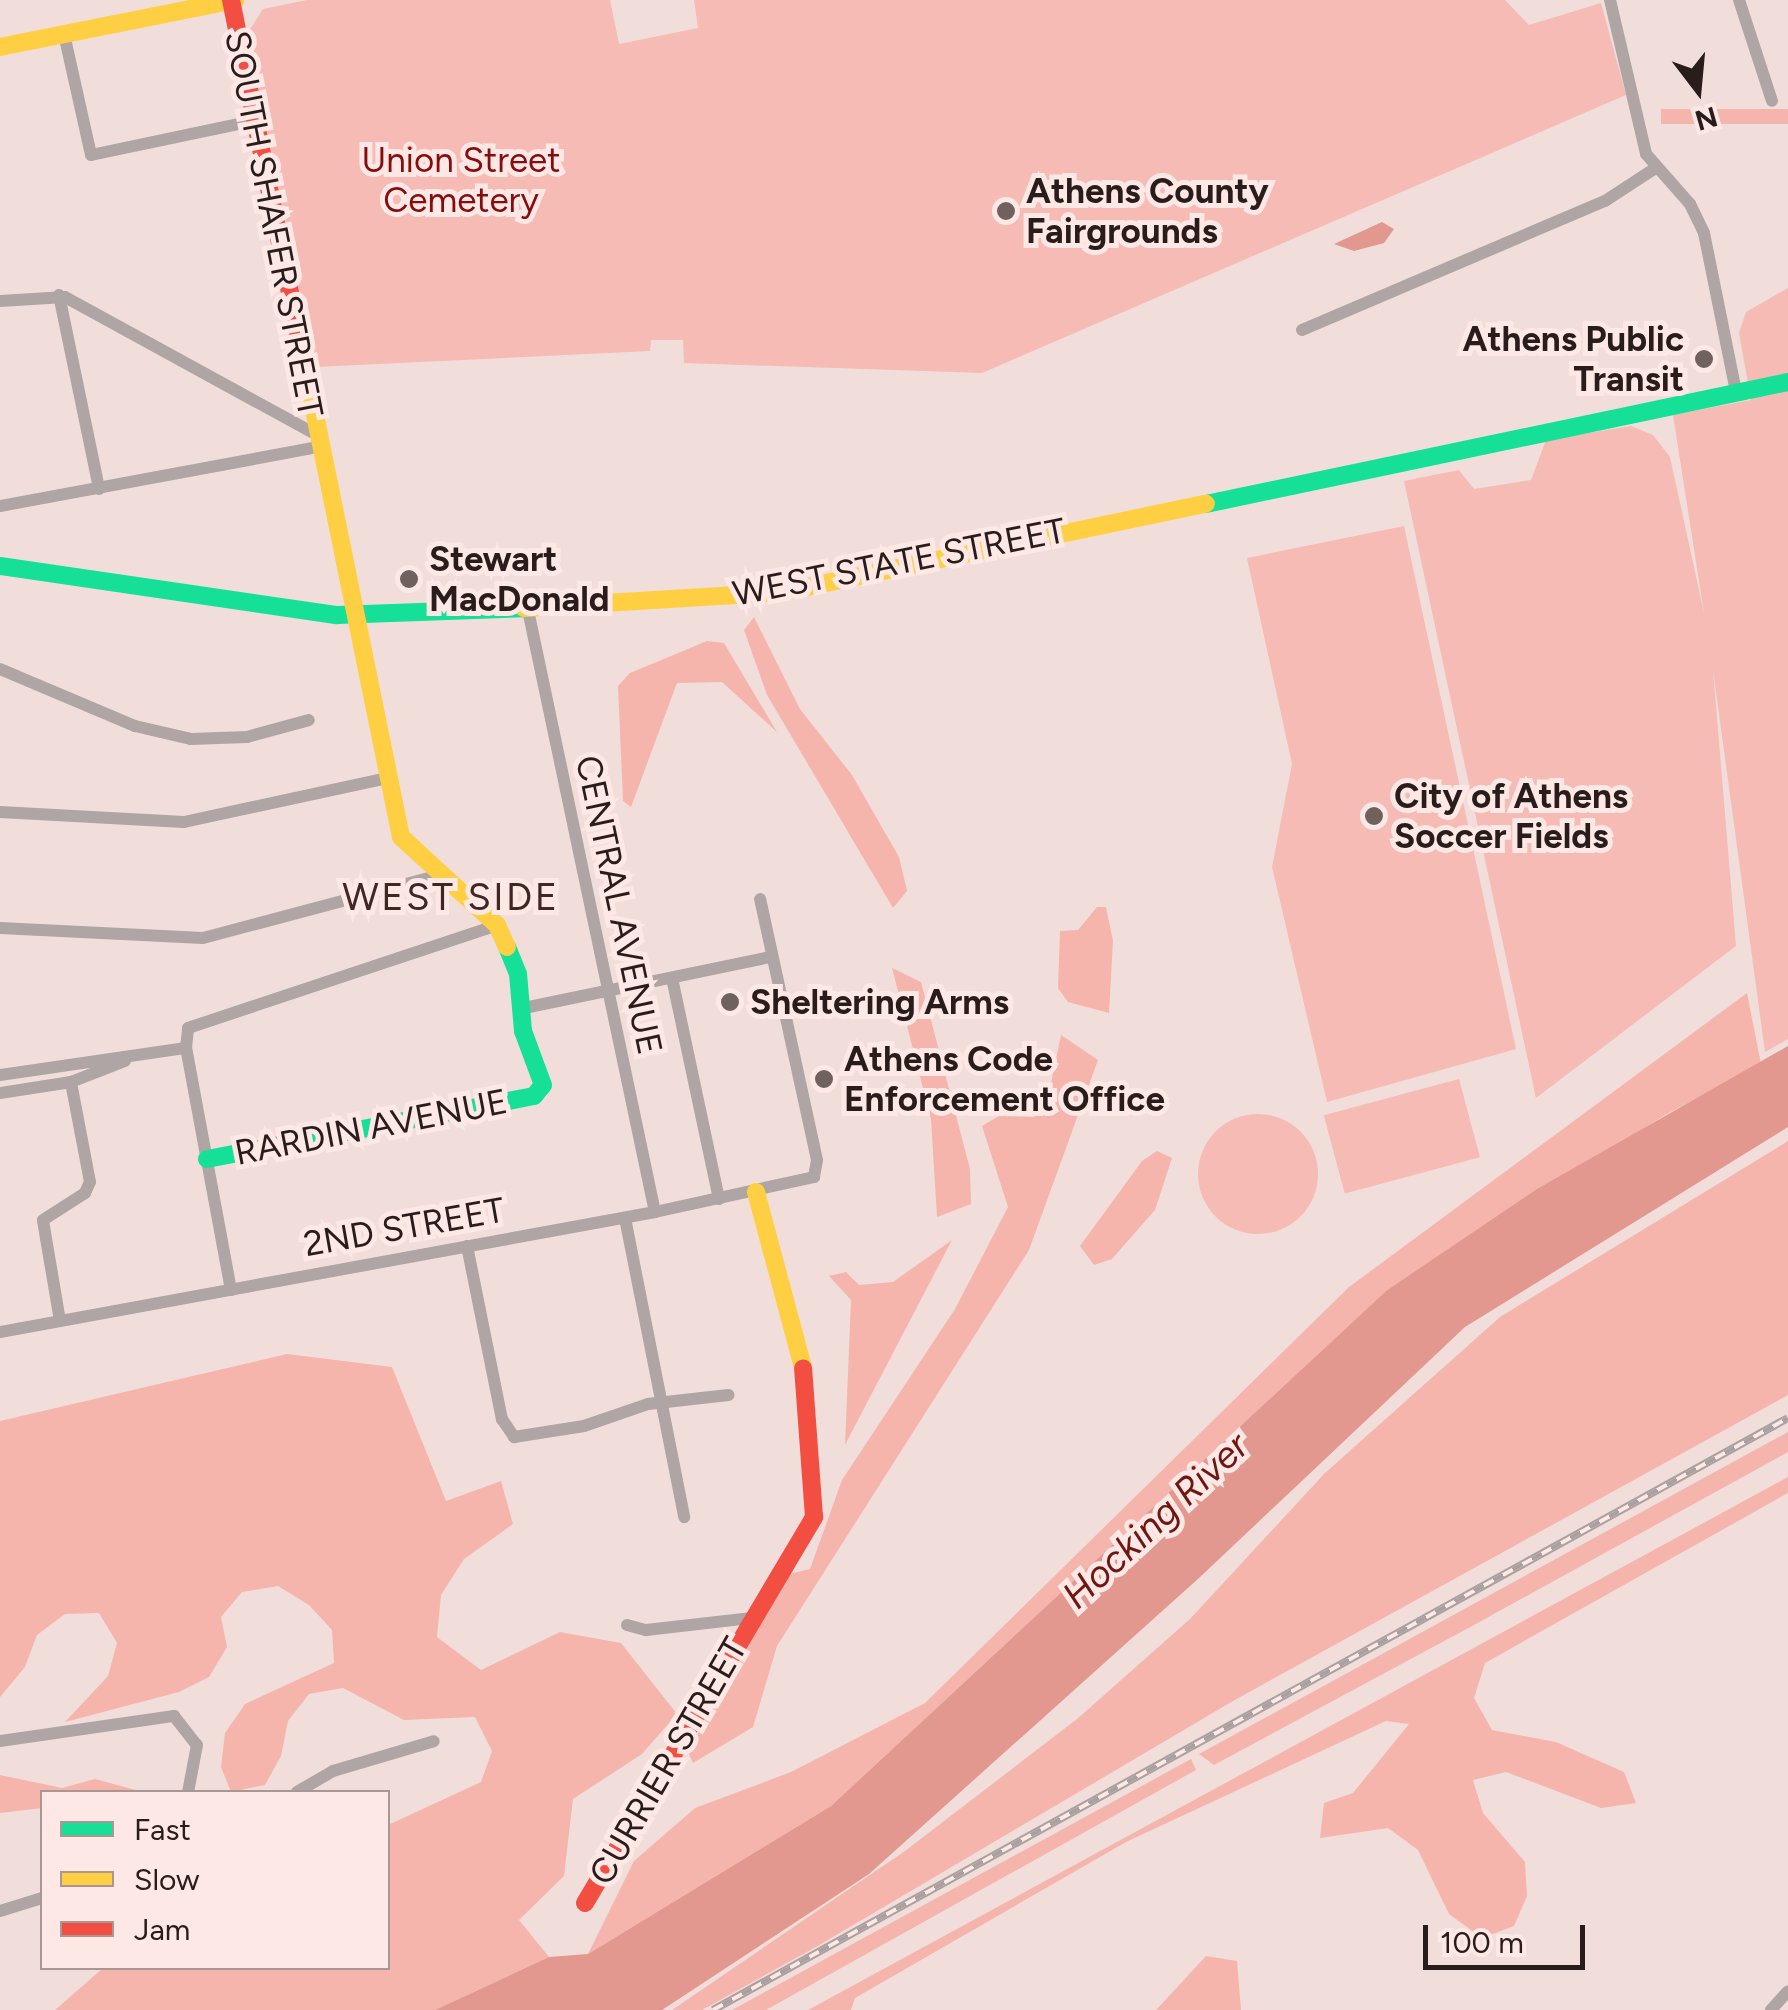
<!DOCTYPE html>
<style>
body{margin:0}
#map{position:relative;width:1788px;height:2010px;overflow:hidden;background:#f1dedb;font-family:Figtree,sans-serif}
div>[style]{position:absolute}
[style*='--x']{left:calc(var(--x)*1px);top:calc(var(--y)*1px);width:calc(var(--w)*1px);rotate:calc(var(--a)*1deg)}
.green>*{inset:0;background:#f5bbb4;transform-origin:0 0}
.round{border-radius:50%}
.forest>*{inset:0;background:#f5b5ac;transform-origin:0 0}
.water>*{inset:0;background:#e2978f}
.street>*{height:12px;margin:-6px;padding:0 6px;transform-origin:6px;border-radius:6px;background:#aea5a4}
.fast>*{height:18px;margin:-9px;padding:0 9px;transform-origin:9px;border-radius:9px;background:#16e098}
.slow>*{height:18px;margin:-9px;padding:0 9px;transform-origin:9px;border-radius:9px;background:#ffcf43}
.jam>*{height:18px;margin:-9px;padding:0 9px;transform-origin:9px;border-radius:9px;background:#f24e42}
.rail>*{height:8px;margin-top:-4px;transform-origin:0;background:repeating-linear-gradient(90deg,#fde8e5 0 11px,#aaa09f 0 22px);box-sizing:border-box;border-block:2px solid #aaa09f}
.dots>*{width:28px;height:28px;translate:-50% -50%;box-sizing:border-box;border:5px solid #fde8e5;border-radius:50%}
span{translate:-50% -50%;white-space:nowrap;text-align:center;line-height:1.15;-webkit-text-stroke:10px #fde8e5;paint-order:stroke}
.park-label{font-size:35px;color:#870c0d}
.poi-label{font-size:35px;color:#291d1b;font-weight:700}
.left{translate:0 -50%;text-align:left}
.right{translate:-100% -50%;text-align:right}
.street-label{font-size:35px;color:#291d1b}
.neighbourhood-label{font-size:38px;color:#412724;letter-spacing:2.5px}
.water-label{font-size:38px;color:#6f1612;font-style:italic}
.legend{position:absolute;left:40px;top:1790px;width:350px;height:180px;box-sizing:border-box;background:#fde8e5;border:2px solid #a89794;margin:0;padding:12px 18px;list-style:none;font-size:30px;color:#291d1b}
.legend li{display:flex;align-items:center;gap:20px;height:50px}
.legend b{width:50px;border:2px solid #a89794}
.north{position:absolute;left:1648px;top:40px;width:100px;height:100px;-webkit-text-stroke:8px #fde8e5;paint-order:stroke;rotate:164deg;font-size:28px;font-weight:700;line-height:40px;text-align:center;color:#291d1b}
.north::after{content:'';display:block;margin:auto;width:35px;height:45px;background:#291d1b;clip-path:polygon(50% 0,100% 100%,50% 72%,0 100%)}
.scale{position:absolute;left:1423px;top:1925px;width:162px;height:45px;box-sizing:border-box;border:5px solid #291d1b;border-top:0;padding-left:12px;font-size:30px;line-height:35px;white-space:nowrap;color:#291d1b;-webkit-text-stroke:8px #fde8e5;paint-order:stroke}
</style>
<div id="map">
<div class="green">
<i style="clip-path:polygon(307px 0,610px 0,619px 44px,698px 28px,694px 0,1505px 0,1529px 25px,1601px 3px,1626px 95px,982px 373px,684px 363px,683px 340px,651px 340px,650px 351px,315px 367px,245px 37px,263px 9px)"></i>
<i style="clip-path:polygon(1788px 288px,1788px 1039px,1765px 1052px,1713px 670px,1736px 946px,1536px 1098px,1404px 481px,1459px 470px,1474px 489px,1531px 480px,1546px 440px,1631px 426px,1653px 435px,1670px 457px,1704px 613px,1673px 415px,1751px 400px,1739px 333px,1746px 312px)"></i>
<i style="clip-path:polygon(1404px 526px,1516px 1049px,1327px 1102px,1272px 867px,1292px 764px,1247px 558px)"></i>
<i style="left:1459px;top:1079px;width:81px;height:140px;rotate:75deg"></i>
<i class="round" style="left:1198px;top:1114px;width:120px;height:120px"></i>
</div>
<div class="forest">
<i style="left:1788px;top:109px;width:15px;height:127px;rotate:90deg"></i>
<i style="clip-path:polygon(754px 617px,800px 709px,852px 775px,899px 857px,907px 891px,893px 908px,767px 695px,744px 630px)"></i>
<i style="clip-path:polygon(707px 641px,724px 643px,777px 732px,722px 682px,677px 683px,631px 807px,623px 801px,618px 686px,630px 673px)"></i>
<i style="clip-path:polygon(1097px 907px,1106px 907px,1113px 941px,1109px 1013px,1068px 1002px,1058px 988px,1060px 931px,1078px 930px)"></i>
<i style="clip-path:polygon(892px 968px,921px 982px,970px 1169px,971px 1204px,937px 1217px,931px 1119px)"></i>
<i style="clip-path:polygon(1747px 993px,1761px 1064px,1665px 1115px,1386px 1291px,831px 1806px,588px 1954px,634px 1861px,695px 1808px,791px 1772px,925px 1703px,1349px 1287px)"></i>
<i style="clip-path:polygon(1061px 1035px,1098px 1060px,1029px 1250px,777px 1646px,753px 1727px,693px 1763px,688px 1752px,781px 1576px,810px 1569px,842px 1480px,955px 1309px,1008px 1207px,982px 1126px,999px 1116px,1034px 1117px,1050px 1088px)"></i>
<i style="clip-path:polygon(1788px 1141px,1788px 1395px,1233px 1701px,816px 1947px,702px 2010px,672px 2010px,905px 1851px,1077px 1719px,1190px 1619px,1325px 1473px,1500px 1317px)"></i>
<i style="clip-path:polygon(1157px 1151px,1172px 1158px,1155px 1210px,1112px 1259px,1094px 1265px,1080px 1246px,1142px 1161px)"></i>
<i style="clip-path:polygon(952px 1240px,845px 1445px,851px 1300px,829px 1276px,846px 1272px,859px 1285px,893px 1282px)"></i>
<i style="clip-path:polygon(287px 1354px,392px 1367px,446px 1501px,501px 1481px,513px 1524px,464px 1559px,441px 1595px,437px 1637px,481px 1670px,560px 1632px,621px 1643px,677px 1714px,642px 1754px,573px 1799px,564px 1876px,519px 1920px,549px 1957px,435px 2010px,55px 2010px,103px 1968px,388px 1968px,388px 1825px,481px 1782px,492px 1751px,475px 1717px,404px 1720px,343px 1688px,309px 1694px,288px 1721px,281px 1756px,265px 1785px,231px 1792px,221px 1767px,225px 1733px,245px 1704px,334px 1663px,332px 1630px,309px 1605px,278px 1586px,242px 1592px,221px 1617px,227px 1647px,209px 1677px,179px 1692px,65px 1722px,108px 1676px,117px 1643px,99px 1613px,65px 1614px,37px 1635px,25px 1667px,0 1697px,0 1421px)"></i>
<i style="clip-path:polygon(1788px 1432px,1788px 1452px,1474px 1625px,1214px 1765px,1199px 1754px)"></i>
<i style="clip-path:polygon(1788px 1477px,1788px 1493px,1485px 1663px,1474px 1698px,1492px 1730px,1556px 1742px,1624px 1772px,1636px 1803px,1601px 1808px,1506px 1772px,1473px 1780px,1483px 1813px,1525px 1862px,1527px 1896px,1514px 1926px,1482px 1938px,1449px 1914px,1418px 1850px,1388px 1828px,1320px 1838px,1324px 1803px,1353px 1793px,1409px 1724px,1386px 1721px,1126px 1842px,855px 1998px,851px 2010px,808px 2010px)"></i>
<i style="clip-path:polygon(1191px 1759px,1196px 1770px,766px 2010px,732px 2010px)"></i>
<i style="clip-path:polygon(0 1775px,62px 1788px,95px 1779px,143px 1792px,42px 1792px,42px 1808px,0 1813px)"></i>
<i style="clip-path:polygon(1206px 1956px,1237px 1961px,1241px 2010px,1156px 2010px)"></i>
</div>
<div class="water">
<i style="clip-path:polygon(1382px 222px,1394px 229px,1384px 243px,1354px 251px,1334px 244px)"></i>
<i style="clip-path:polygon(1788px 1046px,1788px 1127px,1465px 1327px,1199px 1578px,869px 1874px,662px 2010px,435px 2010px,549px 1957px,588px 1954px,831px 1806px,1386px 1291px,1537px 1189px)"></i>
</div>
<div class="street">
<i style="--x:1610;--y:0;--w:158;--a:76.8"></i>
<i style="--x:1646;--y:154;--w:67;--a:48.7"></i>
<i style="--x:1690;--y:204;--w:32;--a:64"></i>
<i style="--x:1704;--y:233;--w:162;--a:78.6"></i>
<i style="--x:1739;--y:0;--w:106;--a:71.9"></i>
<i style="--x:64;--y:34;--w:124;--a:77.4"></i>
<i style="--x:91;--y:155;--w:166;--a:-11.9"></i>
<i style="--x:59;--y:295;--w:198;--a:78.3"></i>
<i style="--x:0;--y:301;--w:65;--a:-3.5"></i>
<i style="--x:65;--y:297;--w:287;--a:28.7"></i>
<i style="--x:1302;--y:330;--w:329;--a:-23.1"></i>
<i style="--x:1605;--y:201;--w:59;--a:-33.1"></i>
<i style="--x:0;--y:506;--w:324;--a:-10.5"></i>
<i style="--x:528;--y:610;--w:615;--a:78.09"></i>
<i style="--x:0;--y:669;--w:147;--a:22.9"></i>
<i style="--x:135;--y:726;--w:57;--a:13.1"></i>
<i style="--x:191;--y:739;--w:56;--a:-2"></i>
<i style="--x:247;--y:737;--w:64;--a:-15.3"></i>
<i style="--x:0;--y:812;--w:184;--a:3.1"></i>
<i style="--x:184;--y:822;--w:209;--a:-12.2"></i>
<i style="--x:0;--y:928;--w:203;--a:2.8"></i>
<i style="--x:203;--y:938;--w:248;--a:-14.9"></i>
<i style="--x:672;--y:978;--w:226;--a:78"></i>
<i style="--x:524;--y:1008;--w:252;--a:-11.7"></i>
<i style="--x:0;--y:1075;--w:188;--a:-8.3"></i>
<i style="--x:0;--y:1093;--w:72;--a:-8.8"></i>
<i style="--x:71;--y:1082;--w:58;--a:-21.3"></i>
<i style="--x:625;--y:1218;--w:305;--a:78.8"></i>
<i style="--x:467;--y:1246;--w:177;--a:78.6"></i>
<i style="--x:502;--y:1419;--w:22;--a:56"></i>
<i style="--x:514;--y:1437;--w:71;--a:-8.9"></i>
<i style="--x:584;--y:1426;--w:68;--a:-19"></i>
<i style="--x:648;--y:1404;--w:81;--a:-6.4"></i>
<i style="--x:231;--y:1290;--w:246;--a:-100.5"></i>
<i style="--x:186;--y:1048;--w:20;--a:-84"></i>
<i style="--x:188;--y:1028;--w:326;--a:-18.4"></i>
<i style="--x:60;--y:1321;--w:102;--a:-99.6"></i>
<i style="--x:43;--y:1220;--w:50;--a:-32.7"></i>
<i style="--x:85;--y:1193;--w:12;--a:-66"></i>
<i style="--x:90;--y:1182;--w:102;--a:-100.8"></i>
<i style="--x:0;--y:1332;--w:666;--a:-10.38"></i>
<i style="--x:655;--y:1212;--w:163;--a:-12.4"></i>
<i style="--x:814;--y:1177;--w:17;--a:-80"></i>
<i style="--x:817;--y:1160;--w:267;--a:-102.3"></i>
<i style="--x:627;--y:1625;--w:20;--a:15"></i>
<i style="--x:646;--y:1630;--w:107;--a:-6.5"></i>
<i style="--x:0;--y:1741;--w:176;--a:-8.2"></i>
<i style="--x:174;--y:1716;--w:37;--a:52"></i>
<i style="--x:197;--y:1745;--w:48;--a:100.8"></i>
<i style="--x:297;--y:1792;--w:42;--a:-30.3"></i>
<i style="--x:333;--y:1771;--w:105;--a:-16.5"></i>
<i style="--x:0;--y:1911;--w:44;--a:-17.2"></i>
<i style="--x:1771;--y:2010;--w:25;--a:-48"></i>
</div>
<div class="fast">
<i style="--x:1206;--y:504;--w:595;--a:-11.84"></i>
<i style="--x:0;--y:566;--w:341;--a:8.3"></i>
<i style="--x:337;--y:615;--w:187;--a:-2.1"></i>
<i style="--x:207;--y:1159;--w:333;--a:-10.9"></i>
<i style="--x:534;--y:1096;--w:14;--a:-51"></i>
<i style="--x:543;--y:1085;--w:58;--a:-110.3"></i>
<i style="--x:523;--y:1031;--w:57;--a:-95"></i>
<i style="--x:518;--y:974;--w:29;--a:-112"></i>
</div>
<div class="slow">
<i style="--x:0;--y:47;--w:240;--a:-11.3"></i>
<i style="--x:301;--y:346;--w:501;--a:78.49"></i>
<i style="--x:401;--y:837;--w:130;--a:42.5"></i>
<i style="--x:497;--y:925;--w:24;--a:66"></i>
<i style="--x:524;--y:608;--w:259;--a:-3.5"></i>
<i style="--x:783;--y:592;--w:432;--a:-11.8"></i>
<i style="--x:756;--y:1192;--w:182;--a:75"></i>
</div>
<div class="jam">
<i style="--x:231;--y:0;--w:353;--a:78.6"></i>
<i style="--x:585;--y:1903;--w:449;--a:-59.3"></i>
<i style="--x:814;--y:1517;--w:149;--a:-94.2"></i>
</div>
<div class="rail">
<i style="--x:713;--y:2010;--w:1227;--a:-28.84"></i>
</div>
<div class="dots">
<i style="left:1006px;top:211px;background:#6f615e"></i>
<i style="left:1704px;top:359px;background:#6f615e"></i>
<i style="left:409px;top:579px;background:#6f615e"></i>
<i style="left:1374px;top:816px;background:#6f615e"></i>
<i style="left:730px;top:1002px;background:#6f615e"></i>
<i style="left:824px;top:1079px;background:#6f615e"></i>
</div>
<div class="park-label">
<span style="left:461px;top:180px">Union Street<br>Cemetery</span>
</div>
<div class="poi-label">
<span class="left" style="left:1026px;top:211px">Athens County<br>Fairgrounds</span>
<span class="right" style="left:1684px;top:359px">Athens Public<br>Transit</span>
<span class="left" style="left:429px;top:579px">Stewart<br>MacDonald</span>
<span class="left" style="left:1394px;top:816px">City of Athens<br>Soccer Fields</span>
<span class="left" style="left:750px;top:1002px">Sheltering Arms</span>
<span class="left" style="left:844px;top:1079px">Athens Code<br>Enforcement Office</span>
</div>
<div class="street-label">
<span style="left:274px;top:224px;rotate:79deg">SOUTH SHAFER STREET</span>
<span style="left:899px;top:562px;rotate:-11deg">WEST STATE STREET</span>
<span style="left:619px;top:905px;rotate:78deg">CENTRAL AVENUE</span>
<span style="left:371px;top:1127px;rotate:-11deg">RARDIN AVENUE</span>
<span style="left:404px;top:1227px;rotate:-10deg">2ND STREET</span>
<span style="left:668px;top:1761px;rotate:-60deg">CURRIER STREET</span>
</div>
<div class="neighbourhood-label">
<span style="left:451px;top:898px">WEST SIDE</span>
</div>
<div class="water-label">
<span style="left:1156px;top:1521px;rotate:-43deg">Hocking River</span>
</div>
<ul class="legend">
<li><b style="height:12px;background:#16e098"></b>Fast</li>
<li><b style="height:12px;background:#ffcf43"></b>Slow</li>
<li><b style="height:12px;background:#f24e42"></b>Jam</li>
</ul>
<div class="north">N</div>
<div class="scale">100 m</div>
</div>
